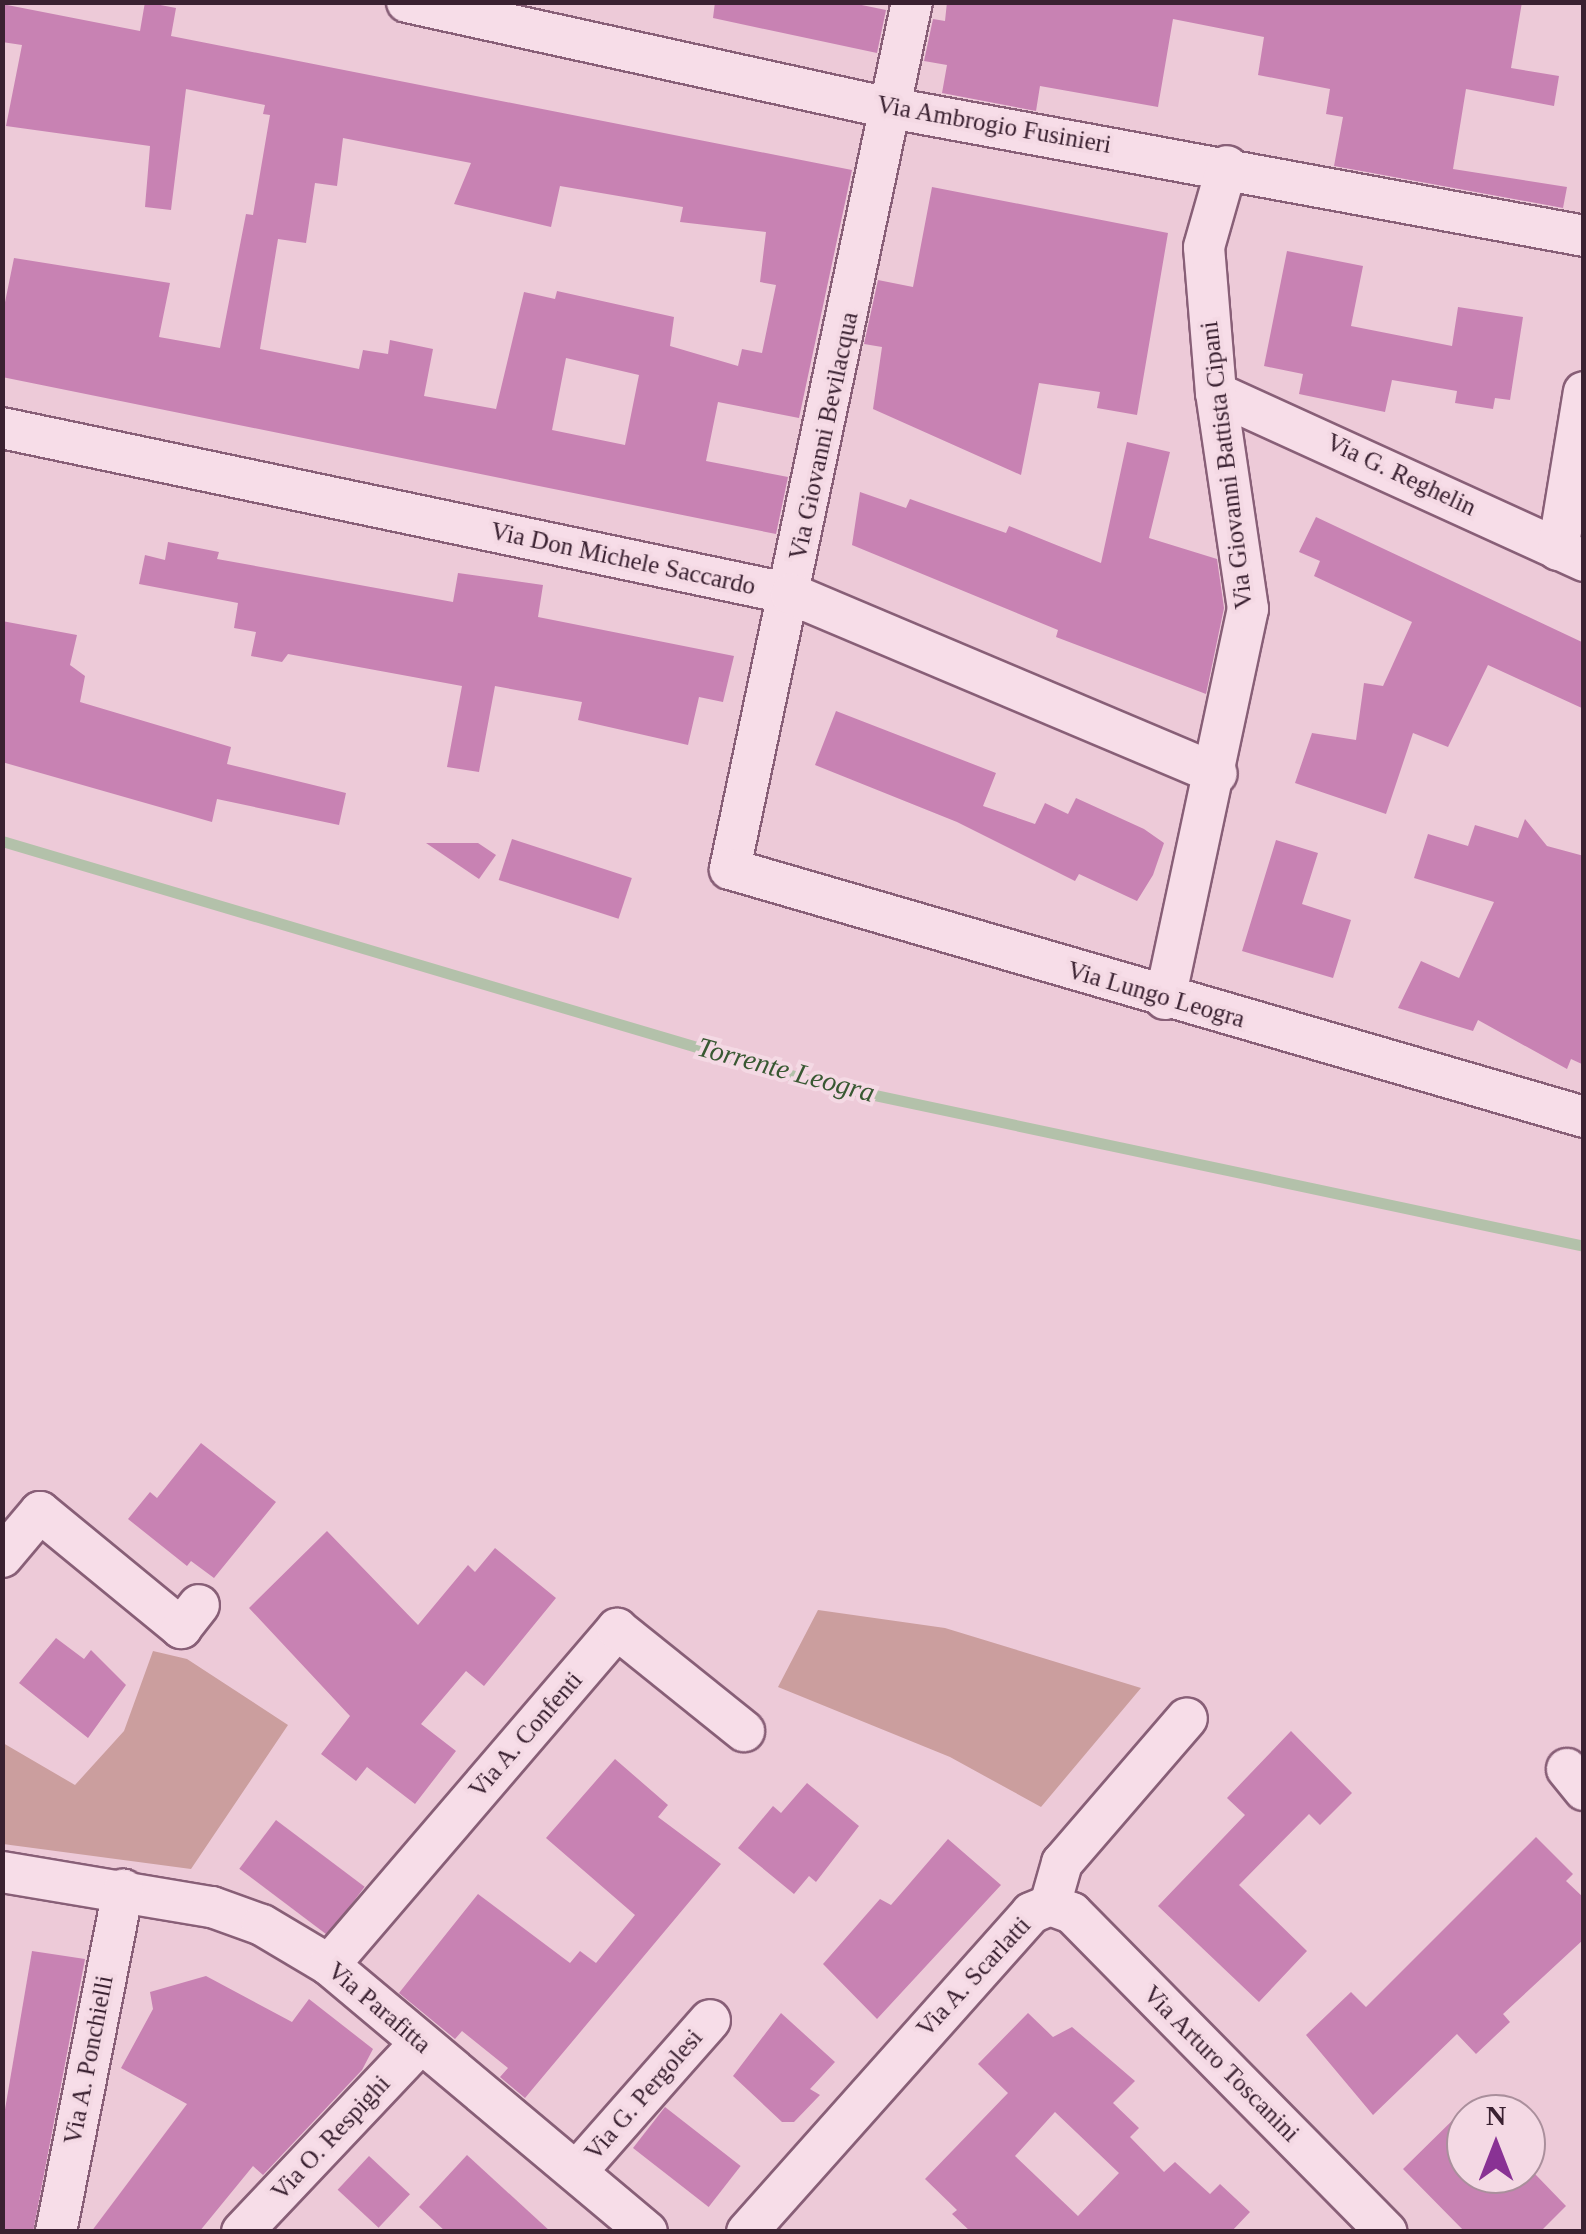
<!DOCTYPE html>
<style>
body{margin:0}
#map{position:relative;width:1586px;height:2234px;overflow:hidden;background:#edcad8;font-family:Georgia,serif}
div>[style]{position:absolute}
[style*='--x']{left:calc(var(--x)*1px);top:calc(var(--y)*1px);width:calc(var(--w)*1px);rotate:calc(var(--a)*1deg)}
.green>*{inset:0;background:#cb9e9e}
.stream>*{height:11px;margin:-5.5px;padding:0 5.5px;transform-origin:5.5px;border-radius:5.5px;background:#b3c1aa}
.building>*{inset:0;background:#c882b3;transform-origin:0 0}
.roads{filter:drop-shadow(2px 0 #885f77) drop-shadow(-2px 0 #885f77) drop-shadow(0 2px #885f77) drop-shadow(0 -2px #885f77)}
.minor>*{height:40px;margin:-20px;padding:0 20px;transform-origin:20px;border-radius:20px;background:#f7dde8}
span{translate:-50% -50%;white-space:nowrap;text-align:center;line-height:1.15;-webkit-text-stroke:8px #f4d9e4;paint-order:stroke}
.street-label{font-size:25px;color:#3a2131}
.water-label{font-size:28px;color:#385832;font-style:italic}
.frame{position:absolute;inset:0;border:5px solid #3a2131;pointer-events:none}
.north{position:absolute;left:1446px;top:2094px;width:100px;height:100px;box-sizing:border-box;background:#f4d9e4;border:2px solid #aa8f9c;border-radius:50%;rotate:0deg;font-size:28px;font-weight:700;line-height:40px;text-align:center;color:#3a2131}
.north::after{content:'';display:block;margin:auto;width:35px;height:45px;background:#893294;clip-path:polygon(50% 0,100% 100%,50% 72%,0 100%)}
</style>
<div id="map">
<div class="green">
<i style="clip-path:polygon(818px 1610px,945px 1628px,1141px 1688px,1041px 1807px,950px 1757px,778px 1687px)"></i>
<i style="clip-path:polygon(153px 1651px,187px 1659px,288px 1725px,191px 1869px,3px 1844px,3px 1743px,75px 1785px,124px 1731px)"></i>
</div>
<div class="stream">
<i style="--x:2;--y:841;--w:851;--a:16.52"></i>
<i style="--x:818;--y:1083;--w:783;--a:12.01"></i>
</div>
<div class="building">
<i style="clip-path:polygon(evenodd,145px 2px,176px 8px,171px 36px,852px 170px,799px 418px,718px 402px,706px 461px,788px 477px,776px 534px,2px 377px,2px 317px,14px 258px,170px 283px,159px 337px,220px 348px,246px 214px,253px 215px,270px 115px,263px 114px,265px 105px,186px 89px,171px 210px,145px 207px,150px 146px,6px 126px,22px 45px,2px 42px,2px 4px,140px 31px,145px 2px,343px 138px,471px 163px,454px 204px,551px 227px,560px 186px,683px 207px,680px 222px,766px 232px,760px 282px,776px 285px,762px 353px,742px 349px,738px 366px,670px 346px,674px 317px,557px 291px,555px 299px,524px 292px,496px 409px,424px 396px,433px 349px,390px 340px,388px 354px,363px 350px,359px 369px,260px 349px,278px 239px,306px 243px,315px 183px,337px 186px,343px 138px,145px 2px,566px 358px,639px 375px,625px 445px,552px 430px,566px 358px)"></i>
<i style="clip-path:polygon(715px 2px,847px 2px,886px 10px,877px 53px,713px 18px)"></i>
<i style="clip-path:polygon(947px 2px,1522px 2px,1511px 68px,1559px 76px,1554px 106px,1466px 89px,1453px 169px,1567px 187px,1563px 208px,1334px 166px,1343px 117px,1326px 114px,1330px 89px,1258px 75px,1264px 37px,1173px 19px,1158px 107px,1040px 86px,1036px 111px,942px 93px,947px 65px,924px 61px,933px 19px,945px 21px)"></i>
<i style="clip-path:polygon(932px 187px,1168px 233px,1137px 415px,1097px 408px,1100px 392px,1039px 383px,1021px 475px,873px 409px,882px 347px,864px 344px,878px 280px,913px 287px)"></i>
<i style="clip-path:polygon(1287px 251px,1363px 266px,1351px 326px,1452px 346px,1458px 307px,1523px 317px,1510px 400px,1495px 398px,1493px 409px,1455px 403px,1457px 391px,1392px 380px,1385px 412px,1299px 394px,1303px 374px,1264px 366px)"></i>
<i style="clip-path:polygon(1127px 442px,1170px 452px,1149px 538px,1217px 559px,1224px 608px,1206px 694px,1056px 637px,1058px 630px,852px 545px,860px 492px,906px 508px,910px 499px,1006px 533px,1009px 526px,1101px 563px)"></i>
<i style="clip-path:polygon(1316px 517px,1584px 643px,1584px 709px,1488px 665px,1448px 747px,1413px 733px,1386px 814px,1295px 783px,1312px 733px,1356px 740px,1364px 683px,1383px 686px,1412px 622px,1314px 576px,1320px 561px,1299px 552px)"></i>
<i style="clip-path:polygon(168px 542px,219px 552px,217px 559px,453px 602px,458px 573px,543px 585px,538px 617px,734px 656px,723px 702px,699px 697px,688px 745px,578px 720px,582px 702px,495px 686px,479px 772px,447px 767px,462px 686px,288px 654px,282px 662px,251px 656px,256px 632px,234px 628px,238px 603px,139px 584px,145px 555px,165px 560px)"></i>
<i style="clip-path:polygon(2px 621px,77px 635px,70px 665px,85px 676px,80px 702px,231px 747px,227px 764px,346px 793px,339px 825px,217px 799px,212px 822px,2px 762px)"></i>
<i style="clip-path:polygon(836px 711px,996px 773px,983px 806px,1035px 824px,1045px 803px,1068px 814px,1076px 798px,1144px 829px,1164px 843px,1153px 875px,1137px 901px,1079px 874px,1075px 881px,957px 822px,815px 765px)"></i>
<i style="clip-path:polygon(1525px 819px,1547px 846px,1584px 856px,1584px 1065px,1571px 1059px,1567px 1069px,1478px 1020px,1473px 1031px,1398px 1008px,1421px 961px,1459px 978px,1494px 902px,1414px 878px,1428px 834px,1468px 846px,1475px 825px,1518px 838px)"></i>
<i style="left:512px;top:839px;width:126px;height:43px;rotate:18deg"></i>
<i style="clip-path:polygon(1276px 840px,1318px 853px,1302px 904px,1351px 920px,1333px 978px,1242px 951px)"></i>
<i style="clip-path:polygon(426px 843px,478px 843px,496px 855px,479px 879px)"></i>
<i style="clip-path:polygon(201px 1443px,276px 1502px,214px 1578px,191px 1561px,187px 1566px,128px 1519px,150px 1492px,157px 1498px)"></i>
<i style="clip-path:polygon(327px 1531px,418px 1625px,468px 1565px,475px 1572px,495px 1548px,556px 1598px,484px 1686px,466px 1671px,421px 1724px,456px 1751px,415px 1804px,367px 1767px,356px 1781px,321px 1754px,350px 1716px,249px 1608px)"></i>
<i style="clip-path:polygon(56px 1638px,84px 1659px,91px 1650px,126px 1685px,88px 1738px,19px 1683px)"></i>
<i style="clip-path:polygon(1291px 1731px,1352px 1793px,1320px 1825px,1309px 1814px,1239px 1885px,1307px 1951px,1259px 2002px,1158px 1906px,1245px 1815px,1227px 1798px)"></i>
<i style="clip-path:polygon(615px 1759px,668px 1805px,658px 1817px,721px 1864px,525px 2098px,500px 2077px,508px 2068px,462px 2031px,455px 2039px,399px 1993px,478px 1894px,570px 1963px,580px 1951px,596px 1963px,635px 1915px,546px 1838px)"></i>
<i style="clip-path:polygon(807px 1783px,859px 1826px,816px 1882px,809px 1876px,794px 1894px,738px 1848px,773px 1806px,781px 1813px)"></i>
<i style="left:276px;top:1820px;width:111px;height:61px;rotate:37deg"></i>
<i style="clip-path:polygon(1536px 1837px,1573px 1874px,1566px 1881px,1584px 1898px,1584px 1939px,1503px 2014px,1510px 2022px,1476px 2054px,1457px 2034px,1373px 2115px,1306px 2035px,1351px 1992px,1366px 2007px)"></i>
<i style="clip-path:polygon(948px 1839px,1001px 1885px,877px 2019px,823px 1964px,880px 1899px,891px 1905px)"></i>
<i style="clip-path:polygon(32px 1951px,85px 1959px,33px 2232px,2px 2232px,2px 2127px)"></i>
<i style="clip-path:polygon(206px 1976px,292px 2022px,309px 1999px,373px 2049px,362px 2070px,263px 2175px,253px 2166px,199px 2232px,91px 2232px,187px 2104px,121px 2068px,153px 2009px,150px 1992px)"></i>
<i style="clip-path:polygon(781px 2013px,835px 2062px,810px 2089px,820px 2095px,794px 2122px,782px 2122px,733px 2076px)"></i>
<i style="clip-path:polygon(evenodd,1028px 2013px,1053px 2037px,1072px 2027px,1135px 2081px,1113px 2103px,1139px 2128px,1130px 2137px,1164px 2172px,1175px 2162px,1210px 2194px,1220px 2184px,1250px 2212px,1231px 2232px,971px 2232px,952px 2214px,957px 2210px,925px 2179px,1008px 2093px,978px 2064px,1028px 2013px,1055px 2112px,1119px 2173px,1078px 2216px,1015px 2156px,1055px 2112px)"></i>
<i style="left:665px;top:2107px;width:96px;height:52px;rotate:38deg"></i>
<i style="clip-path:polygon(1466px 2107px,1466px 2174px,1535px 2174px,1566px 2206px,1540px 2232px,1465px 2232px,1403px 2169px)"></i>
<i style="clip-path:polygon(467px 2155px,551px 2232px,446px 2232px,419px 2207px)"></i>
<i style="left:369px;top:2156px;width:56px;height:46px;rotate:43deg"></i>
</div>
<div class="roads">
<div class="minor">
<i style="--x:407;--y:2;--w:495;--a:12.4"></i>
<i style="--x:891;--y:108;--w:705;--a:10.46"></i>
<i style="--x:912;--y:2;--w:886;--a:101.86"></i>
<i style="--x:730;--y:869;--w:889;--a:16.19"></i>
<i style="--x:1216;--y:393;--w:405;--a:24.5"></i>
<i style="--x:2;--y:428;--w:806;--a:11.88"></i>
<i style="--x:791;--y:594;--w:462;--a:22.9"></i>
<i style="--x:1558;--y:550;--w:160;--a:-80.7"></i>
<i style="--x:1165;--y:999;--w:399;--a:-78"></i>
<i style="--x:1248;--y:609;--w:218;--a:-98.4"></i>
<i style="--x:1216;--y:393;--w:146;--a:-94.7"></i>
<i style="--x:1204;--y:247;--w:84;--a:-74.1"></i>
<i style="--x:2;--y:1557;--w:59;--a:-49.8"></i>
<i style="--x:40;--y:1512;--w:183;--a:39.4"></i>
<i style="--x:181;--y:1628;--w:29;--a:-52"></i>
<i style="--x:1567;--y:1769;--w:27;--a:51"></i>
<i style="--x:2;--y:1872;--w:213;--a:9.5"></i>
<i style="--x:212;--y:1907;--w:53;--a:19.8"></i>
<i style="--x:262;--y:1925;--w:78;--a:30.8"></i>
<i style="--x:329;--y:1965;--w:415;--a:40"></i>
<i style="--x:1050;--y:1905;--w:23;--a:20"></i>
<i style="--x:1072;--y:1913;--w:448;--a:45.4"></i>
<i style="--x:329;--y:1965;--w:443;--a:-49.4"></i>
<i style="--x:617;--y:1629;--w:163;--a:38.8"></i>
<i style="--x:577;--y:2171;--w:201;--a:-48.6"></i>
<i style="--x:56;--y:2232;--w:349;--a:-78.9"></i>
<i style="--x:242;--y:2232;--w:259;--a:-46.6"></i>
<i style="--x:747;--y:2232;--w:427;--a:-48.3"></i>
<i style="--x:1031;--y:1913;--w:21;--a:-23"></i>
<i style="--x:1050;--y:1905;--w:44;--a:-74.1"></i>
<i style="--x:1062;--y:1863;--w:191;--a:-49.2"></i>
</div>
</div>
<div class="street-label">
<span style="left:994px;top:125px;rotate:10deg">Via Ambrogio Fusinieri</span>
<span style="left:824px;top:436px;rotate:-78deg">Via Giovanni Bevilacqua</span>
<span style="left:1227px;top:465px;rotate:-97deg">Via Giovanni Battista Cipani</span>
<span style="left:1401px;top:475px;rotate:25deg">Via G. Reghelin</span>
<span style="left:623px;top:559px;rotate:12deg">Via Don Michele Saccardo</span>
<span style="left:1156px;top:995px;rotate:16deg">Via Lungo Leogra</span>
<span style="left:526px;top:1735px;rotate:-49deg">Via A. Confenti</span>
<span style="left:974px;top:1977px;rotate:-47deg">Via A. Scarlatti</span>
<span style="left:379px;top:2008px;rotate:40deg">Via Parafitta</span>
<span style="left:89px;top:2060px;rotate:-79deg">Via A. Ponchielli</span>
<span style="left:1221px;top:2064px;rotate:45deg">Via Arturo Toscanini</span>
<span style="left:644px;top:2095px;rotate:-49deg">Via G. Pergolesi</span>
<span style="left:331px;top:2138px;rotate:-47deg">Via O. Respighi</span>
</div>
<div class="water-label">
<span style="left:786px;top:1070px;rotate:15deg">Torrente Leogra</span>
</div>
<div class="frame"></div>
<div class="north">N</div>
</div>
